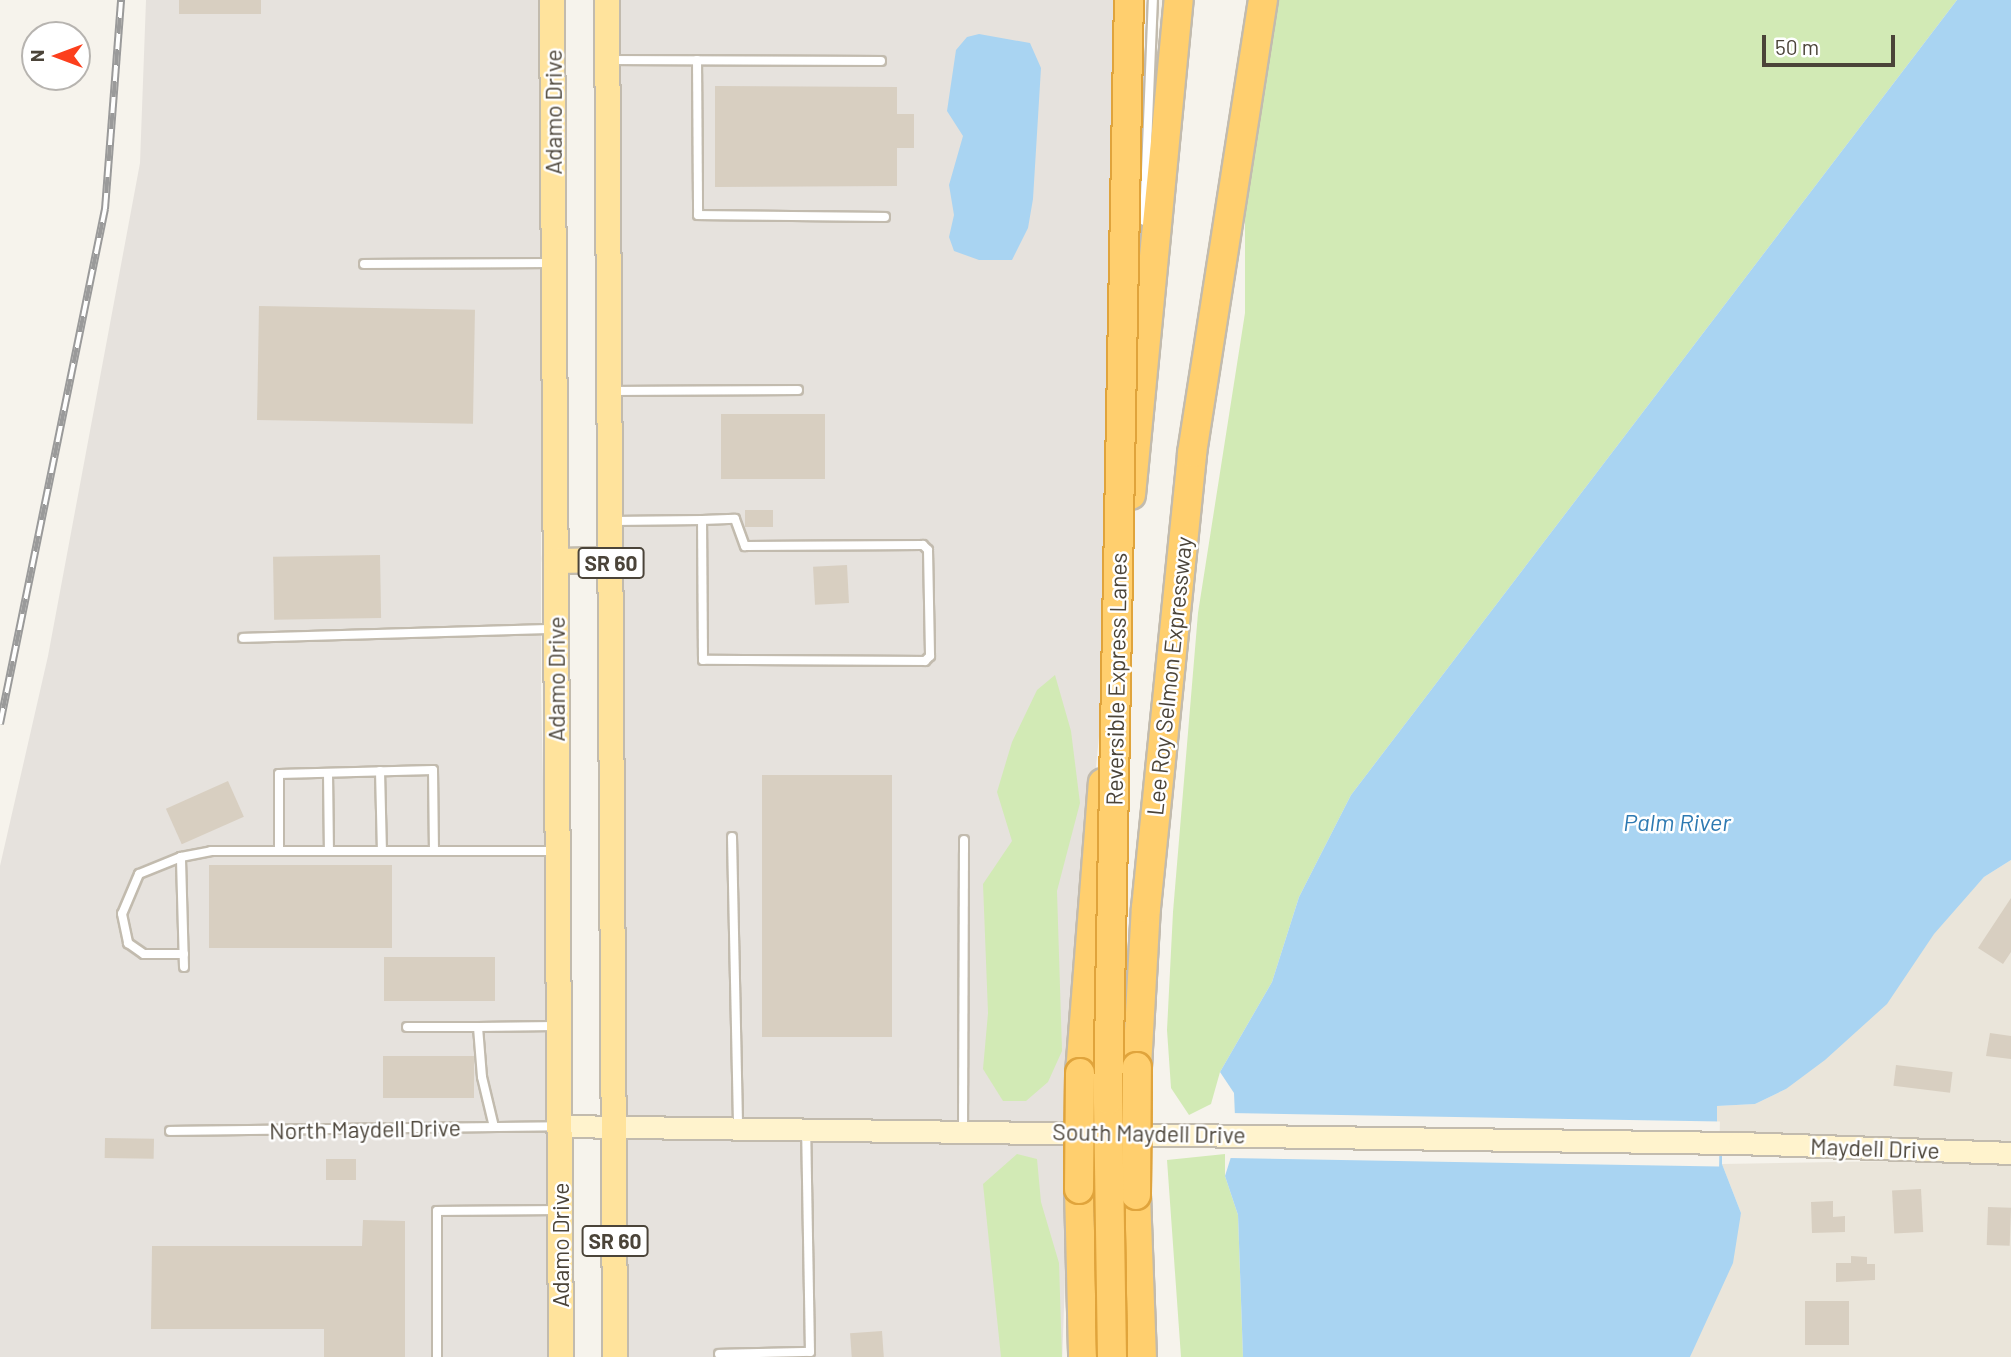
<!DOCTYPE html>
<style>
body{margin:0}
#map{position:relative;width:2011px;height:1357px;overflow:hidden;background:#f6f3ec;font-family:Barlow,sans-serif}
div>[style]{position:absolute}
[style*='--x']{left:calc(var(--x)*1px);top:calc(var(--y)*1px);width:calc(var(--w)*1px);rotate:calc(var(--a)*1deg)}
.residential>*{inset:0;background:#eae5da}
.industrial>*{inset:0;background:#e6e2dd;transform-origin:0 0}
.green>*{inset:0;background:#d2eab5}
.water>*{inset:0;background:#a9d4f2}
.pier>*{inset:0;background:#f6f3ec;transform-origin:0 0}
.building>*{inset:0;background:#d8cfc1;transform-origin:0 0}
.roads{filter:drop-shadow(2px 0 #c2bbae) drop-shadow(-2px 0 #c2bbae) drop-shadow(0 2px #c2bbae) drop-shadow(0 -2px #c2bbae)}
.lane>*{height:8px;margin:-4px;padding:0 4px;transform-origin:4px;border-radius:4px;background:#fff}
.secondary>*{height:21px;margin:-10.5px;padding:0 10.5px;transform-origin:10.5px;border-radius:10.5px;background:#fff3cd}
.primary>*{height:24px;margin:-12px;padding:0 12px;transform-origin:12px;border-radius:12px;background:#ffe39c}
.highway>*{height:28px;margin:-14px;padding:0 14px;transform-origin:14px;border-radius:14px;background:#ffcf6e}
.rail>*{height:8px;margin-top:-4px;transform-origin:0;background:repeating-linear-gradient(90deg,#fff 0 16px,#9a9a9a 0 32px);box-sizing:border-box;border-block:2px solid #9a9a9a}
.bridges{filter:drop-shadow(2px 0 #e0a43c) drop-shadow(-2px 0 #e0a43c) drop-shadow(0 2px #e0a43c) drop-shadow(0 -2px #e0a43c)}
.highway-bridge>*{height:28px;margin:-14px;padding:0 14px;transform-origin:14px;border-radius:14px;background:#ffcf6e}
span{translate:-50% -50%;white-space:nowrap;text-align:center;line-height:1.15;-webkit-text-stroke:5px #fff;paint-order:stroke}
.shield-label span{padding:2px 5px;background:#fff;border:2px solid;border-radius:5px;-webkit-text-stroke-width:0}
.shield-label{font-size:21px;color:#4b4439;font-weight:700}
.street-label{font-size:23px;color:#4b4439}
.water-label{font-size:24px;color:#2e7ab2;font-style:italic}
.north{position:absolute;left:21px;top:21px;width:70px;height:70px;box-sizing:border-box;background:#fff;border:2px solid #b7b4b0;border-radius:50%;rotate:270deg;font-size:19px;font-weight:700;line-height:28px;text-align:center;color:#4b4439}
.north::after{content:'';display:block;margin:auto;width:24px;height:32px;background:#fc3f1d;clip-path:polygon(50% 0,100% 100%,50% 72%,0 100%)}
.scale{position:absolute;left:1762px;top:35px;width:133px;height:32px;box-sizing:border-box;border:4px solid #4b4439;border-top:0;padding-left:9px;font-size:21px;line-height:24px;white-space:nowrap;color:#4b4439;-webkit-text-stroke:5px #fff;paint-order:stroke}
</style>
<div id="map">
<div class="residential">
<i style="clip-path:polygon(2011px 860px,2011px 1153px,1717px 1151px,1717px 1106px,1755px 1104px,1786px 1089px,1984px 877px)"></i>
<i style="clip-path:polygon(2011px 1159px,2011px 1357px,1690px 1357px,1741px 1213px,1722px 1164px)"></i>
</div>
<div class="industrial">
<i style="clip-path:polygon(146px 0,541px 0,541px 692px,556px 1357px,0 1357px,0 866px,48px 656px,140px 163px)"></i>
<i style="clip-path:polygon(602px 0,1130px 0,1127px 442px,1077px 967px,1068px 1134px,609px 1121px)"></i>
<i style="left:613px;top:1127px;width:457px;height:230px;rotate:2deg"></i>
</div>
<div class="green">
<i style="clip-path:polygon(1262px 0,1957px 0,1351px 795px,1299px 897px,1272px 982px,1220px 1072px,1211px 1104px,1189px 1115px,1171px 1088px,1167px 1030px,1173px 912px,1198px 613px,1245px 313px,1245px 187px)"></i>
<i style="clip-path:polygon(1055px 675px,1071px 731px,1080px 803px,1057px 891px,1062px 1051px,1048px 1082px,1026px 1101px,1003px 1101px,983px 1069px,988px 1013px,983px 884px,1012px 841px,997px 792px,1012px 742px,1037px 690px)"></i>
<i style="clip-path:polygon(1017px 1154px,1037px 1159px,1041px 1202px,1059px 1263px,1062px 1357px,1001px 1357px,983px 1184px)"></i>
<i style="clip-path:polygon(1225px 1154px,1225px 1176px,1238px 1215px,1243px 1357px,1181px 1357px,1167px 1160px)"></i>
</div>
<div class="water">
<i style="clip-path:polygon(1957px 0,2011px 0,2011px 860px,1984px 877px,1934px 934px,1887px 1004px,1825px 1060px,1786px 1089px,1755px 1104px,1717px 1106px,1717px 1148px,1722px 1149px,1722px 1164px,1741px 1213px,1733px 1263px,1690px 1357px,1243px 1357px,1238px 1215px,1225px 1176px,1236px 1141px,1234px 1093px,1220px 1072px,1272px 982px,1299px 897px,1351px 795px)"></i>
<i style="clip-path:polygon(979px 34px,1030px 43px,1041px 68px,1033px 199px,1028px 228px,1012px 260px,979px 260px,954px 251px,949px 237px,954px 215px,949px 185px,963px 136px,947px 111px,956px 50px,967px 37px)"></i>
</div>
<div class="pier">
<i style="left:1230px;top:1113px;width:490px;height:45px;rotate:1deg"></i>
</div>
<div class="building">
<i style="left:179px;top:0;width:82px;height:14px"></i>
<i style="clip-path:polygon(715px 86px,897px 87px,897px 114px,914px 114px,914px 148px,897px 148px,897px 186px,715px 187px)"></i>
<i style="left:259px;top:306px;width:216px;height:114px;rotate:1deg"></i>
<i style="left:721px;top:414px;width:104px;height:65px"></i>
<i style="left:745px;top:510px;width:28px;height:17px"></i>
<i style="left:380px;top:555px;width:63px;height:107px;rotate:89deg"></i>
<i style="left:847px;top:565px;width:38px;height:34px;rotate:87deg"></i>
<i style="left:762px;top:775px;width:130px;height:262px"></i>
<i style="left:228px;top:781px;width:39px;height:68px;rotate:66deg"></i>
<i style="left:209px;top:865px;width:183px;height:83px"></i>
<i style="clip-path:polygon(2011px 898px,2011px 952px,2003px 964px,1978px 948px)"></i>
<i style="left:495px;top:957px;width:44px;height:111px;rotate:90deg"></i>
<i style="clip-path:polygon(1990px 1033px,2011px 1036px,2011px 1059px,1986px 1056px)"></i>
<i style="left:474px;top:1056px;width:42px;height:91px;rotate:90deg"></i>
<i style="left:1896px;top:1065px;width:57px;height:21px;rotate:7deg"></i>
<i style="left:105px;top:1138px;width:49px;height:20px;rotate:1deg"></i>
<i style="left:326px;top:1159px;width:30px;height:21px"></i>
<i style="left:1921px;top:1189px;width:43px;height:29px;rotate:87deg"></i>
<i style="clip-path:polygon(1833px 1201px,1833px 1217px,1845px 1216px,1845px 1232px,1812px 1233px,1811px 1202px)"></i>
<i style="left:1988px;top:1207px;width:23px;height:38px;rotate:2deg"></i>
<i style="clip-path:polygon(363px 1220px,405px 1221px,405px 1357px,324px 1357px,324px 1329px,151px 1329px,152px 1246px,362px 1246px)"></i>
<i style="clip-path:polygon(1851px 1256px,1867px 1257px,1867px 1264px,1875px 1264px,1875px 1280px,1836px 1282px,1836px 1263px,1851px 1263px)"></i>
<i style="left:1805px;top:1301px;width:44px;height:44px"></i>
<i style="left:882px;top:1331px;width:26px;height:32px;rotate:86deg"></i>
</div>
<div class="roads">
<div class="lane">
<i style="--x:610;--y:60;--w:271;--a:0.2"></i>
<i style="--x:697;--y:60;--w:155;--a:89.6"></i>
<i style="--x:698;--y:215;--w:187;--a:0.6"></i>
<i style="--x:1144;--y:221;--w:221;--a:-87.7"></i>
<i style="--x:364;--y:264;--w:187;--a:-0.3"></i>
<i style="--x:613;--y:391;--w:185;--a:-0.3"></i>
<i style="--x:613;--y:521;--w:89;--a:-0.6"></i>
<i style="--x:702;--y:520;--w:33;--a:-2"></i>
<i style="--x:735;--y:519;--w:29;--a:70"></i>
<i style="--x:745;--y:546;--w:178;--a:-0.3"></i>
<i style="--x:923;--y:545;--w:7;--a:45"></i>
<i style="--x:928;--y:550;--w:106;--a:88.9"></i>
<i style="--x:930;--y:656;--w:7;--a:135"></i>
<i style="--x:925;--y:661;--w:222;--a:-179.7"></i>
<i style="--x:703;--y:660;--w:140;--a:-90.4"></i>
<i style="--x:243;--y:638;--w:310;--a:-1.7"></i>
<i style="--x:380;--y:771;--w:80;--a:88.6"></i>
<i style="--x:328;--y:773;--w:78;--a:89.3"></i>
<i style="--x:732;--y:837;--w:290;--a:88.8"></i>
<i style="--x:279;--y:851;--w:77;--a:-90"></i>
<i style="--x:279;--y:774;--w:154;--a:-1.5"></i>
<i style="--x:433;--y:770;--w:80;--a:89.3"></i>
<i style="--x:181;--y:857;--w:45;--a:158"></i>
<i style="--x:139;--y:874;--w:43;--a:113"></i>
<i style="--x:122;--y:914;--w:30;--a:78"></i>
<i style="--x:128;--y:943;--w:19;--a:35"></i>
<i style="--x:144;--y:954;--w:40;--a:0"></i>
<i style="--x:184;--y:967;--w:110;--a:-91.6"></i>
<i style="--x:181;--y:857;--w:31;--a:-11"></i>
<i style="--x:211;--y:851;--w:345;--a:0"></i>
<i style="--x:407;--y:1027;--w:71;--a:0"></i>
<i style="--x:494;--y:1127;--w:51;--a:-103.5"></i>
<i style="--x:482;--y:1077;--w:50;--a:-94.6"></i>
<i style="--x:478;--y:1027;--w:77;--a:-0.7"></i>
<i style="--x:170;--y:1131;--w:386;--a:-0.7"></i>
<i style="--x:963;--y:1131;--w:291;--a:-89.8"></i>
<i style="--x:719;--y:1354;--w:91;--a:-1.3"></i>
<i style="--x:810;--y:1352;--w:220;--a:-91"></i>
<i style="--x:437;--y:1357;--w:146;--a:-90"></i>
<i style="--x:437;--y:1211;--w:121;--a:-0.5"></i>
</div>
<div class="secondary">
<i style="--x:560;--y:1126;--w:1179;--a:0.83"></i>
<i style="--x:1739;--y:1143;--w:272;--a:2.1"></i>
</div>
<div class="primary">
<i style="--x:552;--y:0;--w:1357;--a:89.62"></i>
<i style="--x:607;--y:0;--w:1357;--a:89.66"></i>
<i style="--x:556;--y:561;--w:55;--a:-1"></i>
</div>
<div class="highway">
<i style="--x:1131;--y:495;--w:497;--a:-84.5"></i>
<i style="--x:1137;--y:1067;--w:159;--a:-86.8"></i>
<i style="--x:1146;--y:908;--w:457;--a:-84.2"></i>
<i style="--x:1192;--y:453;--w:459;--a:-81.1"></i>
<i style="--x:1080;--y:1073;--w:291;--a:-85.5"></i>
<i style="--x:1079;--y:1189;--w:168;--a:88.6"></i>
<i style="--x:1136;--y:1195;--w:162;--a:87.9"></i>
</div>
</div>
<div class="rail">
<i style="--x:0;--y:724;--w:526;--a:-78.48"></i>
<i style="--x:105;--y:209;--w:210;--a:-85.6"></i>
</div>
<div class="bridges">
<div class="highway-bridge">
<i style="--x:1079;--y:1189;--w:116;--a:-89.5"></i>
<i style="--x:1136;--y:1195;--w:128;--a:-89.6"></i>
<i style="--x:1112;--y:1357;--w:257;--a:-90.9"></i>
<i style="--x:1108;--y:1100;--w:1100;--a:-88.91"></i>
</div>
</div>
<div class="shield-label">
<span style="left:611px;top:563px">SR 60</span>
<span style="left:615px;top:1241px">SR 60</span>
</div>
<div class="street-label">
<span style="left:553px;top:112px;rotate:-90deg">Adamo Drive</span>
<span style="left:1169px;top:676px;rotate:-84deg">Lee Roy Selmon Expressway</span>
<span style="left:556px;top:679px;rotate:-90deg">Adamo Drive</span>
<span style="left:1116px;top:679px;rotate:-89deg">Reversible Express Lanes</span>
<span style="left:365px;top:1129px;rotate:-1deg">North Maydell Drive</span>
<span style="left:1149px;top:1133px;rotate:1deg">South Maydell Drive</span>
<span style="left:1875px;top:1148px;rotate:2deg">Maydell Drive</span>
<span style="left:560px;top:1245px;rotate:-90deg">Adamo Drive</span>
</div>
<div class="water-label">
<span style="left:1677px;top:822px">Palm River</span>
</div>
<div class="north">N</div>
<div class="scale">50 m</div>
</div>
